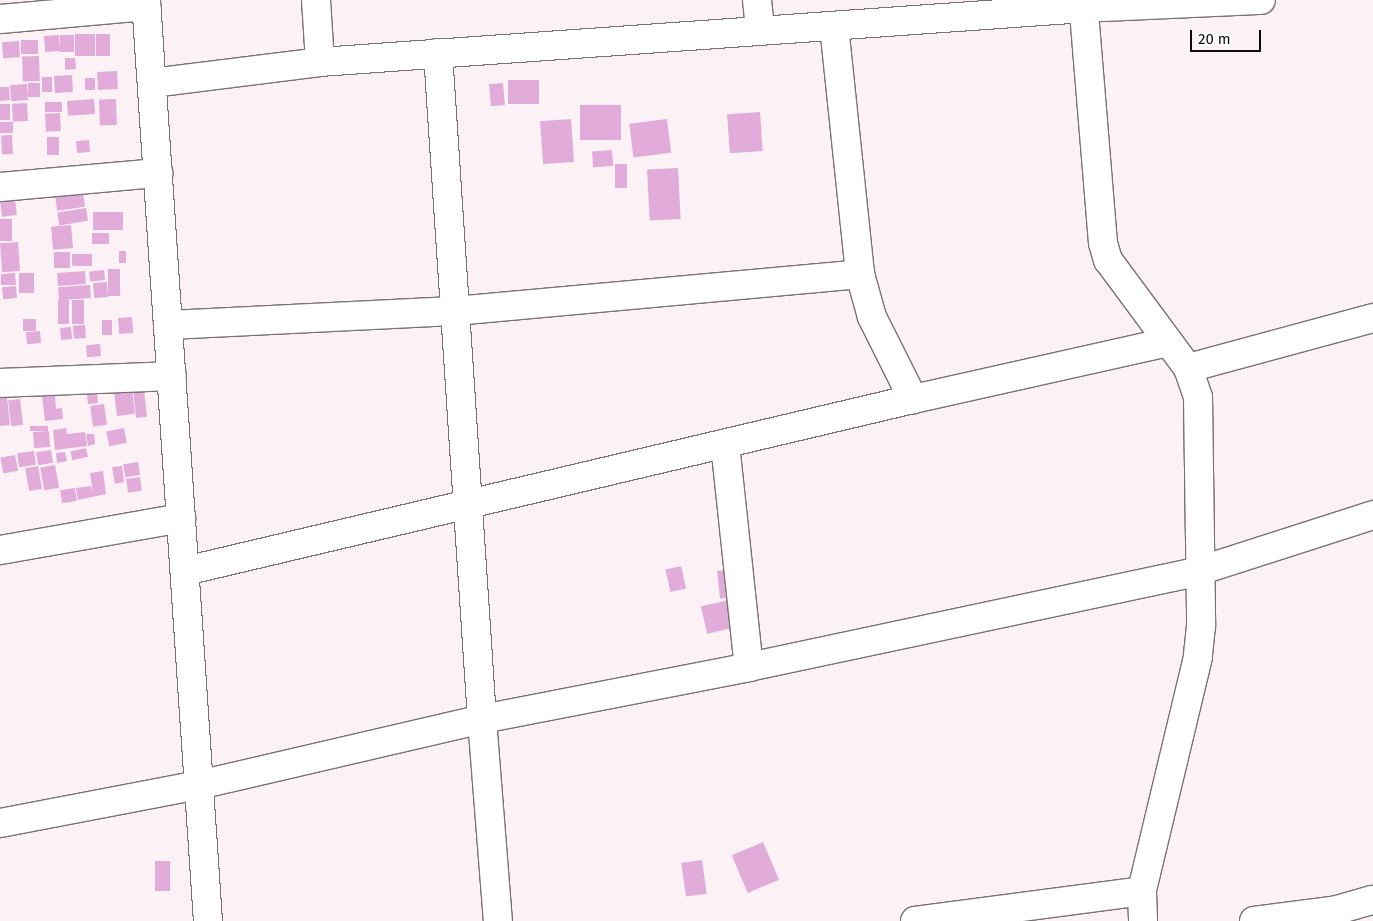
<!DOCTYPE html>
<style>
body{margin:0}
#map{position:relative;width:1373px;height:921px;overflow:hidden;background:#fcf1f4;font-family:"Fira Sans",sans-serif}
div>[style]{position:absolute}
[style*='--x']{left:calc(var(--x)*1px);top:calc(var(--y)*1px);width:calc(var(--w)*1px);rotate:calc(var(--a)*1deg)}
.building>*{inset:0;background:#e1acd9;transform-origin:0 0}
.roads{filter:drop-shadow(1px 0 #7a7174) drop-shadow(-1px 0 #7a7174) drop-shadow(0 1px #7a7174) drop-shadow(0 -1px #7a7174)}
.minor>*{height:28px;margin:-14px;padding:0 14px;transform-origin:14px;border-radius:14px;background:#fff}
span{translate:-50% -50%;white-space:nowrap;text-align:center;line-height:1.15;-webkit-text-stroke:5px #fff;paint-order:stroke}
.scale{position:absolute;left:1190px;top:30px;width:71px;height:22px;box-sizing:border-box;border:2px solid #0e0b0c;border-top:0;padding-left:6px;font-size:15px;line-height:18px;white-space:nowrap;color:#0e0b0c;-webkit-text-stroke:4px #fff;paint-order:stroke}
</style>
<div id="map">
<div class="building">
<i style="left:95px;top:34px;width:22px;height:20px;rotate:90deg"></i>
<i style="left:96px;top:34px;width:14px;height:22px"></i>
<i style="left:59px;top:35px;width:16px;height:15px;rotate:86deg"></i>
<i style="left:60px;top:35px;width:14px;height:17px"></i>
<i style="left:38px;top:40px;width:14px;height:17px;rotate:90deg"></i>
<i style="left:19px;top:41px;width:16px;height:17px;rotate:86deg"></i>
<i style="left:39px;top:56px;width:25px;height:17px;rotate:88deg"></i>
<i style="clip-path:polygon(65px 58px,75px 58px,76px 69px,65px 70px)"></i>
<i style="left:117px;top:71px;width:18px;height:20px;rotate:87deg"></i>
<i style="left:72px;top:75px;width:17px;height:18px;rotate:87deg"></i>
<i style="left:42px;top:77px;width:10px;height:15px"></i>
<i style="left:85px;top:78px;width:10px;height:12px"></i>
<i style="left:539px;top:80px;width:24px;height:31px;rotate:90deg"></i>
<i style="left:40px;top:83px;width:14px;height:12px;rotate:90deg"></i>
<i style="left:503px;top:83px;width:22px;height:14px;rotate:85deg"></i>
<i style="left:27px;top:84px;width:16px;height:17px;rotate:86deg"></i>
<i style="clip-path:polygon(0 87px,9px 87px,10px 100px,0 101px)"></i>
<i style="left:94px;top:99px;width:15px;height:27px;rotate:86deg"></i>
<i style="left:116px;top:99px;width:26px;height:17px;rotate:88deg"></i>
<i style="left:45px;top:102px;width:17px;height:10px"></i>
<i style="left:27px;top:103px;width:18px;height:15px;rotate:87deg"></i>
<i style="left:0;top:104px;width:10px;height:16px"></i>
<i style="left:580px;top:105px;width:41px;height:35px"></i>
<i style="left:760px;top:112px;width:39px;height:33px;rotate:86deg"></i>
<i style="left:60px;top:113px;width:18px;height:15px;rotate:87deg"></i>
<i style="left:571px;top:119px;width:43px;height:31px;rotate:86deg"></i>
<i style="left:667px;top:119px;width:34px;height:38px;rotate:83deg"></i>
<i style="left:0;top:122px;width:13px;height:11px"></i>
<i style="left:12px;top:135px;width:19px;height:11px;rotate:87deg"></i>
<i style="left:47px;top:137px;width:12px;height:18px"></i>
<i style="left:89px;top:140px;width:12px;height:13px;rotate:85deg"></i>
<i style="left:612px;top:150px;width:16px;height:20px;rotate:86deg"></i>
<i style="left:615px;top:164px;width:12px;height:24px"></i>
<i style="left:678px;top:168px;width:51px;height:31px;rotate:87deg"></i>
<i style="left:83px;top:193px;width:14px;height:28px;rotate:82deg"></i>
<i style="left:15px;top:199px;width:16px;height:15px;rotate:83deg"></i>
<i style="left:86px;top:208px;width:13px;height:29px;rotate:81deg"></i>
<i style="left:93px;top:212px;width:30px;height:18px"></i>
<i style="left:0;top:219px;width:12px;height:22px"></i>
<i style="left:71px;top:225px;width:23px;height:20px;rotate:85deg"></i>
<i style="left:92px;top:233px;width:17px;height:11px"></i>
<i style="left:18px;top:242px;width:29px;height:18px;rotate:86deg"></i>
<i style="left:119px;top:251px;width:7px;height:12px"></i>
<i style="left:54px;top:252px;width:16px;height:16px"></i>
<i style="left:72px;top:254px;width:20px;height:12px"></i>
<i style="left:108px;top:269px;width:12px;height:27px"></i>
<i style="left:104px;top:270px;width:10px;height:15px;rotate:84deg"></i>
<i style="left:85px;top:271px;width:13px;height:28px;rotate:86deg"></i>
<i style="clip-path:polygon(15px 273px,16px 285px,1px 285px,1px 274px)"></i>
<i style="left:19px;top:273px;width:15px;height:20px"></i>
<i style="left:107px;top:282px;width:15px;height:14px;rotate:86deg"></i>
<i style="left:90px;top:285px;width:13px;height:32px;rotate:86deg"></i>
<i style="left:16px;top:286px;width:12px;height:14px;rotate:85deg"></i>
<i style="left:58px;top:300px;width:11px;height:24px"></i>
<i style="left:72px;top:300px;width:12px;height:24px"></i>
<i style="left:132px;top:317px;width:16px;height:14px;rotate:86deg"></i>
<i style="left:23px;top:319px;width:13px;height:12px"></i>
<i style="left:102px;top:320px;width:10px;height:15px"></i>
<i style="left:85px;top:325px;width:13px;height:12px;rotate:86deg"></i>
<i style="left:71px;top:327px;width:12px;height:11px;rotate:85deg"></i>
<i style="left:40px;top:331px;width:12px;height:14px;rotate:85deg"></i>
<i style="left:100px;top:344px;width:12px;height:14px;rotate:85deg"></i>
<i style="left:144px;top:389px;width:28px;height:11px;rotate:84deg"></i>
<i style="left:132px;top:390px;width:24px;height:18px;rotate:83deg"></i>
<i style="clip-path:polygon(55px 394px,56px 409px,62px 408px,63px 419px,45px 421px,42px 396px)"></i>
<i style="left:97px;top:394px;width:9px;height:10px;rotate:84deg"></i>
<i style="clip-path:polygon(7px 397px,10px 425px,0 426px,0 398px)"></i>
<i style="left:20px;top:399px;width:26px;height:12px;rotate:83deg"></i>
<i style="left:104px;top:404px;width:21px;height:14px;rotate:82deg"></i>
<i style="left:48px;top:426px;width:5px;height:18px;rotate:90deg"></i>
<i style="clip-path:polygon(66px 428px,67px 434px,85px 432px,87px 446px,55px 450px,53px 430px)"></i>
<i style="left:124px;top:428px;width:15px;height:18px;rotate:79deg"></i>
<i style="left:49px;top:431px;width:16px;height:16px;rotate:86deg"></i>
<i style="clip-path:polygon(86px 434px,94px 434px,95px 444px,88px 446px)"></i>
<i style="left:86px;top:448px;width:9px;height:16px;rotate:77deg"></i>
<i style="left:51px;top:450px;width:13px;height:15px;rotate:81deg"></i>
<i style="left:34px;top:451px;width:14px;height:17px;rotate:82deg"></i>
<i style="clip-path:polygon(65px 452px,67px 461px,57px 463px,56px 453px)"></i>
<i style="left:15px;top:455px;width:16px;height:15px;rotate:79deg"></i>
<i style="left:138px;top:462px;width:13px;height:15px;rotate:81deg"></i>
<i style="left:55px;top:465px;width:23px;height:15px;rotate:80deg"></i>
<i style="left:38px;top:466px;width:23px;height:13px;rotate:80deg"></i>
<i style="clip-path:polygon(122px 466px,124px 482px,115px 484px,112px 467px)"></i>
<i style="clip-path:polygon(103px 471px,106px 494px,78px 500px,76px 488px,91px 486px,93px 493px,90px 473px)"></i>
<i style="left:140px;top:477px;width:14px;height:14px;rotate:82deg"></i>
<i style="left:75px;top:488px;width:13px;height:15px;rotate:81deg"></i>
<i style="left:681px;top:566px;width:23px;height:16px;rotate:77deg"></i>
<i style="left:735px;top:569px;width:28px;height:18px;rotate:84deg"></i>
<i style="left:733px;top:599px;width:28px;height:33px;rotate:77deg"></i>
<i style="left:763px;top:842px;width:41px;height:34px;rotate:67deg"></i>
<i style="left:702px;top:860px;width:34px;height:21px;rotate:82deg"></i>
<i style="left:155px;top:861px;width:15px;height:30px"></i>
</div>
<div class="roads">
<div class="minor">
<i style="--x:146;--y:0;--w:923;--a:86.15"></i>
<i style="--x:316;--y:0;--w:62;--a:86.3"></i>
<i style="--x:757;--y:0;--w:31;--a:84"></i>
<i style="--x:1083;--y:0;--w:244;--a:85.3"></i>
<i style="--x:1103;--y:243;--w:18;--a:74"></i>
<i style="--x:1108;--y:260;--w:134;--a:53.5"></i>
<i style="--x:1188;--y:368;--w:31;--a:71"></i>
<i style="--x:1198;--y:397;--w:229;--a:89.2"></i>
<i style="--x:1201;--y:626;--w:31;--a:96"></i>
<i style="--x:1198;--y:657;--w:241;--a:103.5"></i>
<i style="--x:1142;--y:891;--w:30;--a:88"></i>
<i style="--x:0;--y:19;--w:147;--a:-5.1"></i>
<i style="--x:834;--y:26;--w:249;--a:84"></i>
<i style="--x:860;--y:274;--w:45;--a:74.4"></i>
<i style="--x:872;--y:317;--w:92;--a:63.4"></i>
<i style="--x:438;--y:53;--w:667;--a:86.22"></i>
<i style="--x:482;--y:719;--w:203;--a:85.5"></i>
<i style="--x:152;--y:83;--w:169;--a:-7.1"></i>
<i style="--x:320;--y:62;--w:766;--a:-4.04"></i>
<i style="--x:1084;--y:8;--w:177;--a:-2.6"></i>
<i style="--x:0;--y:187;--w:159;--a:-5.1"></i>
<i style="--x:168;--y:325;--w:287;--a:-2.8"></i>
<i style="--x:455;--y:311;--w:407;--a:-5.2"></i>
<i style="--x:1188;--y:368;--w:192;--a:-15.1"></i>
<i style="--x:0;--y:383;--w:172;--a:-2.3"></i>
<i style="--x:725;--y:444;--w:224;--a:83.9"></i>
<i style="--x:0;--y:550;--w:184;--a:-10"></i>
<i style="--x:185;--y:571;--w:748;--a:-13.29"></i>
<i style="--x:913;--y:399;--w:261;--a:-12.6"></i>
<i style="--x:0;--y:823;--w:203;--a:-10.8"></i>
<i style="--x:199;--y:785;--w:291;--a:-13.1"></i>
<i style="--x:482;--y:719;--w:272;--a:-11"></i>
<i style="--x:749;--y:667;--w:460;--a:-12"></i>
<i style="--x:1199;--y:571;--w:183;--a:-17.8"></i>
<i style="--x:915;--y:921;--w:229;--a:-7.5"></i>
<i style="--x:1254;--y:921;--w:84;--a:-7.5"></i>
<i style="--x:1337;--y:910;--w:37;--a:-16"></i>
</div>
</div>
<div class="scale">20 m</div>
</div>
